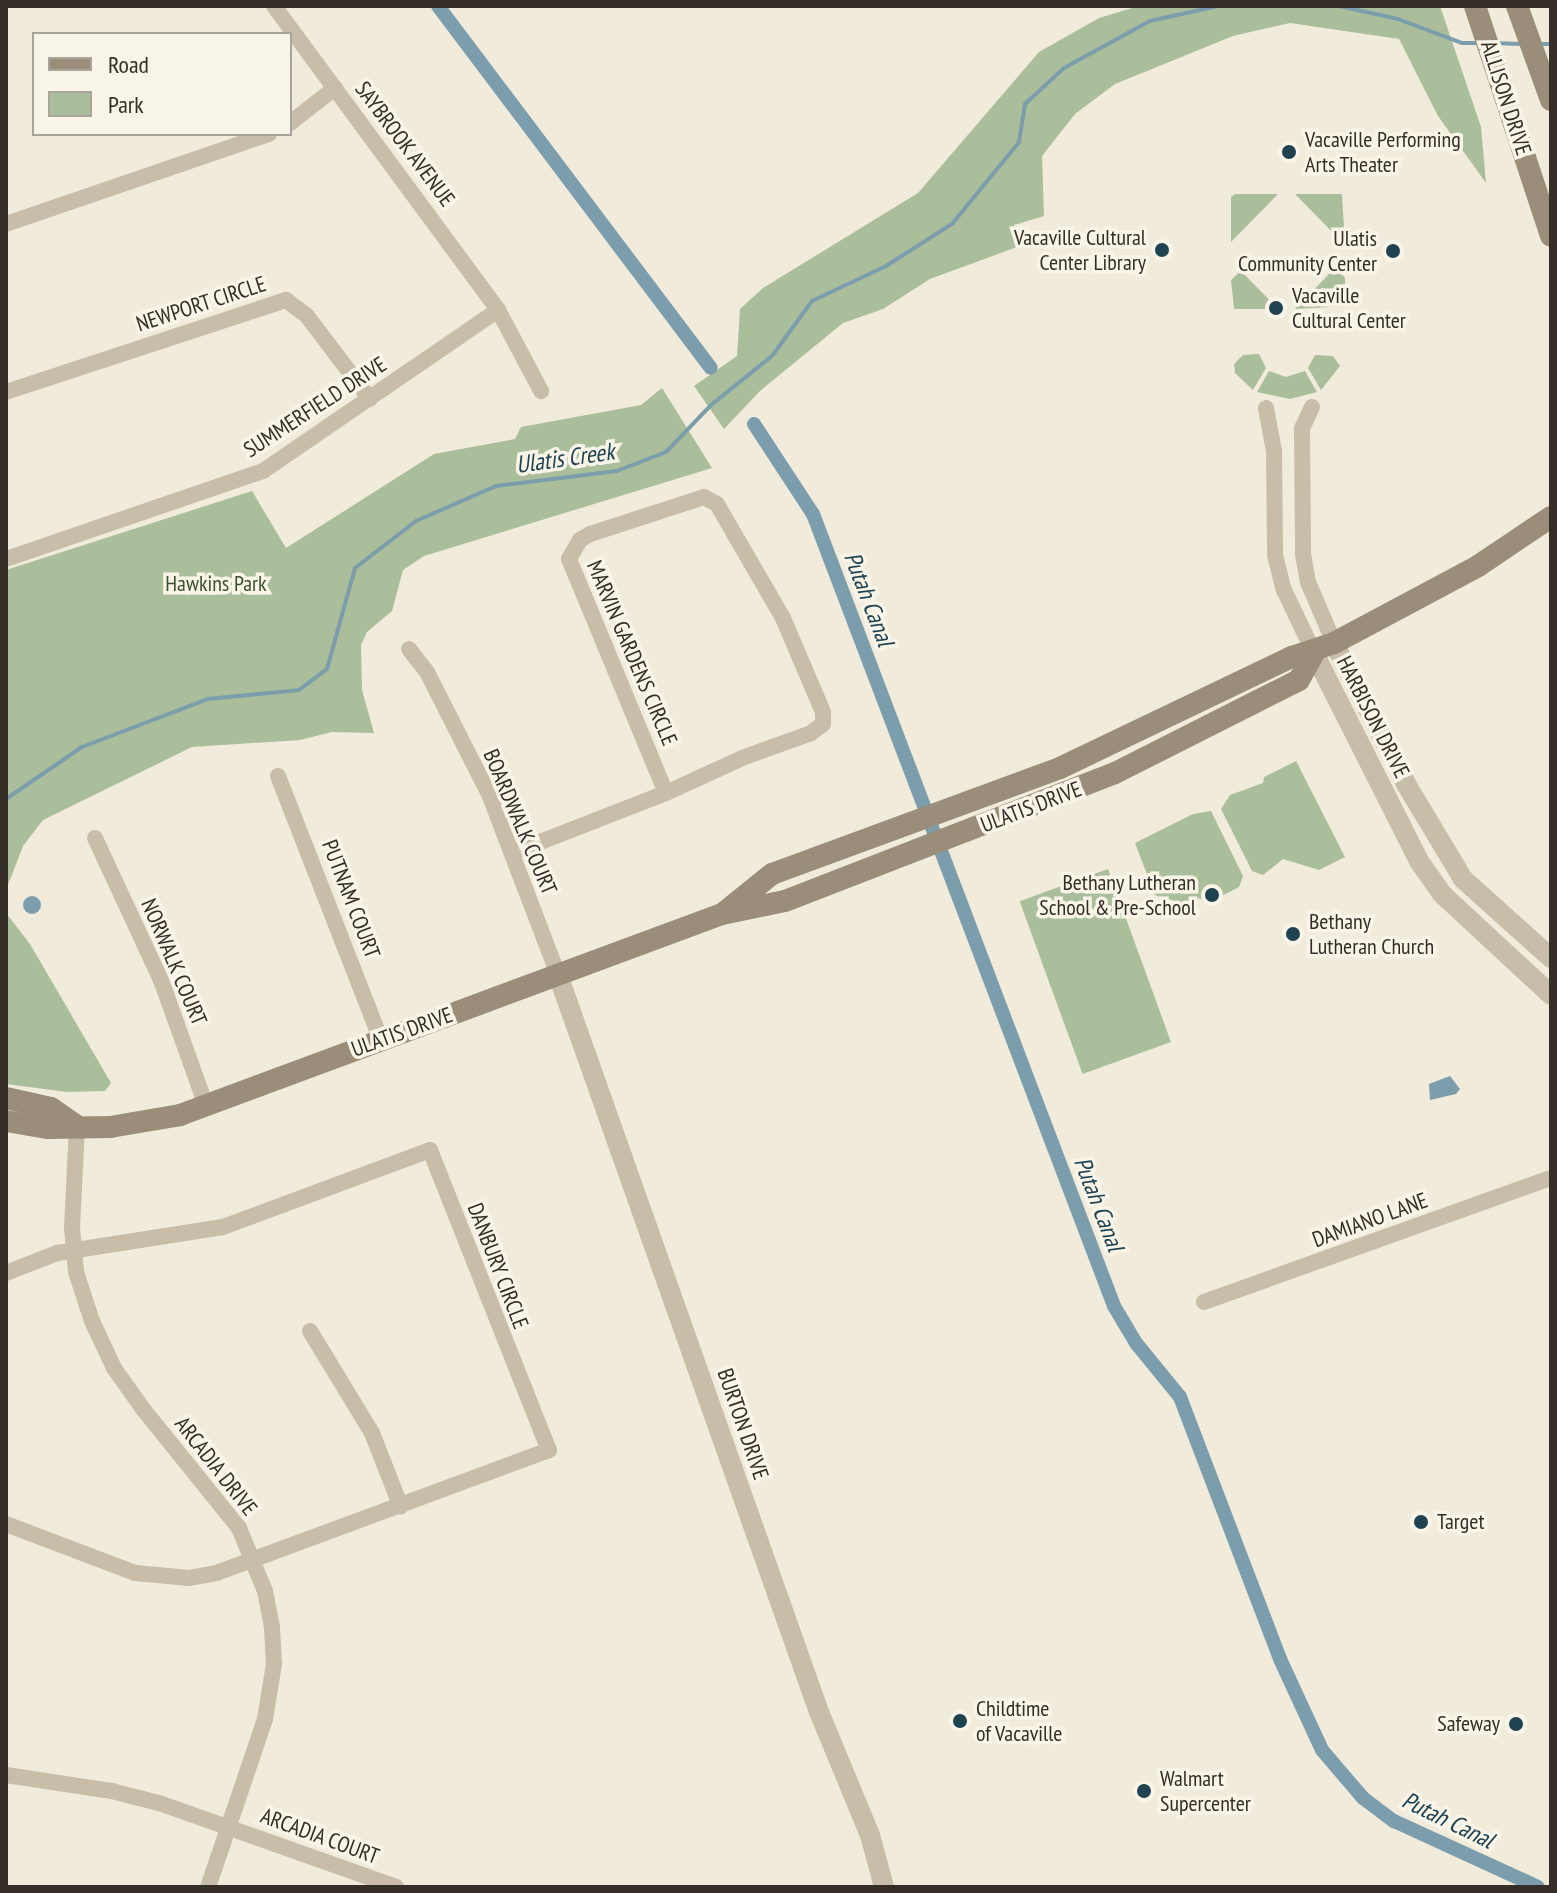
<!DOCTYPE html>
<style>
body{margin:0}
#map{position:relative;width:1557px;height:1893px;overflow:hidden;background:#f0ebdb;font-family:"PT Sans Narrow",sans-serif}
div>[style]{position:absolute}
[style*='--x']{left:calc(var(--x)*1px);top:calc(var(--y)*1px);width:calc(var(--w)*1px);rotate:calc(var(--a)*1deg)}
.green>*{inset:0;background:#aabe9c;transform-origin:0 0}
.water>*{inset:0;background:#7c9dab}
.round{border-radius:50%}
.stream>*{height:4px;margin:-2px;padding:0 2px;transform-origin:2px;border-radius:2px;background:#7c9dab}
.canal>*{height:14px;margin:-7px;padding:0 7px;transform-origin:7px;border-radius:7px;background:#7c9dab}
.minor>*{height:16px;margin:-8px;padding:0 8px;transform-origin:8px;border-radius:8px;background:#c7bda8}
.tertiary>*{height:20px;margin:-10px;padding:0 10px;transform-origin:10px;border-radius:10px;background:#c7bda8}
.secondary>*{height:22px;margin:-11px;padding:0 11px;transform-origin:11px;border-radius:11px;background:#9a8d79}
.dots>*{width:22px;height:22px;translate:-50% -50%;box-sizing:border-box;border:4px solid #f8f4e7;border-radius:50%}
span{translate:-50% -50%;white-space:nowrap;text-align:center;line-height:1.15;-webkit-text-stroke:7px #f8f4e7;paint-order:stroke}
.street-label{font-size:22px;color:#342e27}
.poi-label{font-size:22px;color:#342e27}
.left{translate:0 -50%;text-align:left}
.right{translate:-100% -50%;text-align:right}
.park-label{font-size:22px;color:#3b502d}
.water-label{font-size:24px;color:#204352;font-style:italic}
.frame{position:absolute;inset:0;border:8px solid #342e27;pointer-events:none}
.legend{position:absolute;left:32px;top:32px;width:260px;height:104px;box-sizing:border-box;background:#f8f4e7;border:2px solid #aaa59a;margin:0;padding:10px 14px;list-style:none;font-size:24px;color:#342e27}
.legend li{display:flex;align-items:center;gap:16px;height:40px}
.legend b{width:40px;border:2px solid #aaa59a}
</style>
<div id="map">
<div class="green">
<i style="clip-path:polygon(1139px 6px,1440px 6px,1481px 127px,1486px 183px,1438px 116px,1399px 39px,1290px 23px,1233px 36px,1115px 84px,1075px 114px,1042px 156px,1044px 216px,1014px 225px,1017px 247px,930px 279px,883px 309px,843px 323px,760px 391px,724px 429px,694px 386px,737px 356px,740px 309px,763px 288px,918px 193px,1039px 52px,1099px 18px)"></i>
<i style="clip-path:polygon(1235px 194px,1278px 194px,1231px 242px,1231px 197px)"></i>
<i style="clip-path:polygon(1295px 194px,1342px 194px,1345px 245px)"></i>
<i style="clip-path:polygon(1335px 268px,1345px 278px,1345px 306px,1295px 309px)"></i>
<i style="clip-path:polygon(1241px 271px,1278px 309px,1234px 309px,1231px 280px)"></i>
<i style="clip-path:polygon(1259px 354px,1266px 368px,1253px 390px,1235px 373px,1234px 364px,1243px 355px)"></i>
<i style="clip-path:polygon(1315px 355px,1333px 356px,1340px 366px,1321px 390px,1308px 368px)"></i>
<i style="clip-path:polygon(1269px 371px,1286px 377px,1305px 371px,1317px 392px,1290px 399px,1257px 392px)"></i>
<i style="clip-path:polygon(662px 388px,712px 468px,424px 556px,403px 570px,392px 611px,367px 632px,361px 645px,362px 690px,374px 733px,332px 732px,300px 740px,192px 747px,43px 820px,23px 846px,6px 890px,6px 570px,252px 491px,286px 548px,434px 454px,515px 439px,521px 427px,641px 405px)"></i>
<i style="clip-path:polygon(1296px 761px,1345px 857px,1319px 870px,1283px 859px,1263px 875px,1252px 871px,1221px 809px,1230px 795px,1263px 783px,1264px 777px)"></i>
<i style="clip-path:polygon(1211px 811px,1243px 876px,1239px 887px,1210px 902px,1198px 898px,1195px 907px,1155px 895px,1135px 843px,1193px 814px)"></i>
<i style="left:1108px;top:869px;width:184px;height:94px;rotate:70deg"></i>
<i style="clip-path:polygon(6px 913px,30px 944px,111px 1083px,105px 1091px,67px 1092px,6px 1084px)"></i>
</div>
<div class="water">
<i class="round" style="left:23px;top:896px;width:18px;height:18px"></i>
<i style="clip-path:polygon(1450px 1076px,1460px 1089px,1456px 1094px,1430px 1100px,1429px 1084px)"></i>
</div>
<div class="stream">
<i style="--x:1339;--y:6;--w:60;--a:12.4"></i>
<i style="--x:1398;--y:19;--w:68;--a:20.6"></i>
<i style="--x:1462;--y:43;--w:19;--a:0"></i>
<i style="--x:1493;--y:43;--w:28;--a:2"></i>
<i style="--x:1537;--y:44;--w:14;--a:0"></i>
<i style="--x:6;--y:799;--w:92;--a:-34.4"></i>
<i style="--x:82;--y:747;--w:135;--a:-20.9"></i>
<i style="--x:208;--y:699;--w:91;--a:-5.6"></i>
<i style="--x:299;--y:690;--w:35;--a:-37"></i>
<i style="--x:327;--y:669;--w:105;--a:-74.5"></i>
<i style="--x:355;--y:568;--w:77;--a:-37.6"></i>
<i style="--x:416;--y:521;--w:87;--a:-23.6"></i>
<i style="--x:496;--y:486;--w:122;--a:-7.1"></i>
<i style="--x:617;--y:471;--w:53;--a:-21.2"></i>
<i style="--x:666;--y:452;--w:65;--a:-46.2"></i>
<i style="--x:711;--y:405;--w:78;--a:-38.8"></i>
<i style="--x:772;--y:356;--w:68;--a:-54"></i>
<i style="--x:812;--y:301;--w:82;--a:-25.3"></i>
<i style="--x:886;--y:266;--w:78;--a:-32.5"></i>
<i style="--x:952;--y:224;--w:106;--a:-50.7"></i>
<i style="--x:1019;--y:142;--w:38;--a:-81"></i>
<i style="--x:1025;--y:104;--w:53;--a:-42.7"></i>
<i style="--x:1064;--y:68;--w:98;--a:-28.7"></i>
<i style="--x:1150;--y:21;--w:70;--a:-12.4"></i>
</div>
<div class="canal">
<i style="--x:438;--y:6;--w:453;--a:53"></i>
<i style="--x:754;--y:424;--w:108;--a:56.8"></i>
<i style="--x:813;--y:514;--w:847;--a:69.19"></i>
<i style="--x:1114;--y:1306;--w:43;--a:59.3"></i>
<i style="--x:1136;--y:1343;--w:70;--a:50.8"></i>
<i style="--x:1180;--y:1397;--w:280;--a:69.1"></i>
<i style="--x:1280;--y:1659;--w:100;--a:65.2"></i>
<i style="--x:1322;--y:1750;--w:63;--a:49.5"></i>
<i style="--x:1363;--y:1798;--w:39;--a:37"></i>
<i style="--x:1394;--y:1821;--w:158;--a:24.6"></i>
</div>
<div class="minor">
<i style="--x:274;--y:6;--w:378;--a:53.6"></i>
<i style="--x:498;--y:310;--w:92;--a:62"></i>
<i style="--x:290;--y:123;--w:57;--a:-37.9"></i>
<i style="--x:6;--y:224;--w:278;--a:-18.9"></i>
<i style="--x:6;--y:392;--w:295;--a:-18.2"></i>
<i style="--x:286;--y:300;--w:26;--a:37"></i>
<i style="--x:307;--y:316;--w:104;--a:52.8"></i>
<i style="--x:1312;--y:407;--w:23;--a:115"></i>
<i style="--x:1302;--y:428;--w:126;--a:89.5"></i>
<i style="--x:1303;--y:554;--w:28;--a:80"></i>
<i style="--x:1308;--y:582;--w:66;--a:66.9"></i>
<i style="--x:1266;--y:408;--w:44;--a:79.5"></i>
<i style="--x:1274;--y:451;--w:104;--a:89.4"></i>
<i style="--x:1275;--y:555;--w:36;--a:76"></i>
<i style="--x:1284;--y:590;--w:70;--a:64.5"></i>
<i style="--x:6;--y:559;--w:272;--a:-18.9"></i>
<i style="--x:263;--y:471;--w:285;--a:-34.4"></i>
<i style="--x:409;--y:649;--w:29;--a:52"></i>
<i style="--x:427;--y:672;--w:137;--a:63.1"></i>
<i style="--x:489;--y:794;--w:194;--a:69.1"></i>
<i style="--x:278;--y:776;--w:283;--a:68.7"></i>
<i style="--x:95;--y:838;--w:157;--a:65.1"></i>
<i style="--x:161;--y:980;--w:134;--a:70.3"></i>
<i style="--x:512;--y:853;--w:165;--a:-21.3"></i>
<i style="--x:666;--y:793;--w:84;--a:-24.7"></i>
<i style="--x:742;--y:758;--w:73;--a:-19.9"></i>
<i style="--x:811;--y:733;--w:15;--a:-37"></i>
<i style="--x:823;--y:724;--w:12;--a:-90"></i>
<i style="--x:823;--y:712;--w:102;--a:-113.1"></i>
<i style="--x:783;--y:618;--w:132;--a:-120.1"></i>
<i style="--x:717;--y:504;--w:15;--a:-152"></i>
<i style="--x:704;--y:497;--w:120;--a:162"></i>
<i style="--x:590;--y:534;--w:12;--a:149"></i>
<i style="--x:580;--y:540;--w:22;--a:120"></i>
<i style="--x:569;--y:559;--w:253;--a:67.5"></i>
<i style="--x:77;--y:1126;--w:101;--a:92.8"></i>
<i style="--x:72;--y:1227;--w:45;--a:84.9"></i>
<i style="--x:76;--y:1272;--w:52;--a:71.9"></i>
<i style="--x:92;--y:1321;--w:52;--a:64.9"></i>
<i style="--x:114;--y:1368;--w:50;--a:54.7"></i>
<i style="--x:143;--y:1409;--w:153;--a:51.1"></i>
<i style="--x:239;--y:1528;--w:68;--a:67.6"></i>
<i style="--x:265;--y:1591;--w:37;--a:79"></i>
<i style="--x:272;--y:1627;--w:37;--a:87"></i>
<i style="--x:274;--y:1664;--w:56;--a:99.3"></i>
<i style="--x:265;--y:1719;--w:177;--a:108.7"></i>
<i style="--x:6;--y:1273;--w:55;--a:-21.4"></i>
<i style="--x:57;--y:1253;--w:168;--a:-8.9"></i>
<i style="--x:223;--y:1227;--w:221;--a:-20.4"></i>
<i style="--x:430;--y:1150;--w:323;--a:68.4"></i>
<i style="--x:549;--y:1450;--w:354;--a:159.7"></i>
<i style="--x:217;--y:1573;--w:28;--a:170"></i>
<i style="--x:189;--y:1578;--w:54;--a:-174.7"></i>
<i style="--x:135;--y:1573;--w:138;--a:-159.2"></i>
<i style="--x:1204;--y:1302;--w:368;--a:-19.7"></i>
<i style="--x:310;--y:1331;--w:119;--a:58.7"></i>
<i style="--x:372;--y:1433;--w:79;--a:68.6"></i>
<i style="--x:6;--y:1775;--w:107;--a:8.6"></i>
<i style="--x:112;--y:1791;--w:52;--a:14.6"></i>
<i style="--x:162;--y:1804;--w:248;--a:19.5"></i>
</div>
<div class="tertiary">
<i style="--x:1334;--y:643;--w:158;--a:62.9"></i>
<i style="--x:1406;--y:784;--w:111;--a:59"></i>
<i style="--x:1463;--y:879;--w:118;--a:41.9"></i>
<i style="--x:1314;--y:653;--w:233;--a:63.2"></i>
<i style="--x:1419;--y:861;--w:40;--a:55.1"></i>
<i style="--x:1442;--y:894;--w:149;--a:42.8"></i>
<i style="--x:558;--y:975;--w:782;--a:70.5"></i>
<i style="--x:819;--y:1712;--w:133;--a:67.5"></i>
<i style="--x:870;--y:1835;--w:54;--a:74.9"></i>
</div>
<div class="secondary">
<i style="--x:1475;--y:6;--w:242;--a:71.7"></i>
<i style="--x:1517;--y:6;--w:100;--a:70.1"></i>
<i style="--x:726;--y:911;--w:59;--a:-38.8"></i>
<i style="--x:772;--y:874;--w:307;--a:-20.2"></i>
<i style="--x:1060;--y:768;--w:257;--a:-25.6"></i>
<i style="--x:1292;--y:657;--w:44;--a:-18.4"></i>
<i style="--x:1334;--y:643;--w:163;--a:-28.1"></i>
<i style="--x:1478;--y:566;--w:88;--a:-33.9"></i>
<i style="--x:6;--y:1098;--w:46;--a:12.5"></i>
<i style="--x:51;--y:1108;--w:32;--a:35"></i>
<i style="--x:6;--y:1121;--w:43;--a:9.5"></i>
<i style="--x:48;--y:1128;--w:62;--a:-0.9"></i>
<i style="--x:110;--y:1127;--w:71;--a:-9.7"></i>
<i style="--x:180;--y:1115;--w:578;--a:-20.35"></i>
<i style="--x:722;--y:914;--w:64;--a:-11.7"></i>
<i style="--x:785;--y:901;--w:354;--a:-21.2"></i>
<i style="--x:1115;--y:773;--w:206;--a:-26.8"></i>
<i style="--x:1299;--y:680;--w:31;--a:-61"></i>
</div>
<div class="dots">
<i style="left:1289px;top:152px;background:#204352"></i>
<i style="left:1162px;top:250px;background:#204352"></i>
<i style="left:1393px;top:251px;background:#204352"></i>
<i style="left:1276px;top:308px;background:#204352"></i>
<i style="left:1212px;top:895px;background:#204352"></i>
<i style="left:1293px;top:934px;background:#204352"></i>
<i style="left:1421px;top:1522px;background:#204352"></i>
<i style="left:960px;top:1721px;background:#204352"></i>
<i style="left:1516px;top:1724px;background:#204352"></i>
<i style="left:1144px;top:1791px;background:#204352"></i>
</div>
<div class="street-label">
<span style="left:1506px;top:98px;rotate:72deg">ALLISON DRIVE</span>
<span style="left:405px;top:144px;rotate:53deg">SAYBROOK AVENUE</span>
<span style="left:201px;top:304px;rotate:-18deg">NEWPORT CIRCLE</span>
<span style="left:315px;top:407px;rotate:-33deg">SUMMERFIELD DRIVE</span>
<span style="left:632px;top:653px;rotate:67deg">MARVIN GARDENS CIRCLE</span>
<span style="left:1373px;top:717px;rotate:63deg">HARBISON DRIVE</span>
<span style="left:1031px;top:807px;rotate:-21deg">ULATIS DRIVE</span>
<span style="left:520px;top:822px;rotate:67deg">BOARDWALK COURT</span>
<span style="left:351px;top:899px;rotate:69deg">PUTNAM COURT</span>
<span style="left:174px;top:962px;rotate:67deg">NORWALK COURT</span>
<span style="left:402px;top:1032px;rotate:-20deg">ULATIS DRIVE</span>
<span style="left:1370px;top:1220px;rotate:-20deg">DAMIANO LANE</span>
<span style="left:498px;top:1266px;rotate:69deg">DANBURY CIRCLE</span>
<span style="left:743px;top:1424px;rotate:71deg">BURTON DRIVE</span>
<span style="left:216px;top:1466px;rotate:52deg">ARCADIA DRIVE</span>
<span style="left:320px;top:1836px;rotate:20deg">ARCADIA COURT</span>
</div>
<div class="poi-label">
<span class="left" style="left:1305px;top:152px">Vacaville Performing<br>Arts Theater</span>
<span class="right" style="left:1146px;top:250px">Vacaville Cultural<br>Center Library</span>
<span class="right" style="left:1377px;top:251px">Ulatis<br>Community Center</span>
<span class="left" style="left:1292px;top:308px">Vacaville<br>Cultural Center</span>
<span class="right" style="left:1196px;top:895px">Bethany Lutheran<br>School &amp; Pre-School</span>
<span class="left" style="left:1309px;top:934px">Bethany<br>Lutheran Church</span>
<span class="left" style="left:1437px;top:1522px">Target</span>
<span class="left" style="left:976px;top:1721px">Childtime<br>of Vacaville</span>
<span class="right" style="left:1500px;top:1724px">Safeway</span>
<span class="left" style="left:1160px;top:1791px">Walmart<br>Supercenter</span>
</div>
<div class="park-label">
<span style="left:216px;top:584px">Hawkins Park</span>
</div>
<div class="water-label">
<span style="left:565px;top:458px;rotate:-8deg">Ulatis Creek</span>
<span style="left:869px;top:599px;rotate:69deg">Putah Canal</span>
<span style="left:1099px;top:1204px;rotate:69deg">Putah Canal</span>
<span style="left:1448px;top:1820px;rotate:26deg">Putah Canal</span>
</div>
<div class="frame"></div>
<ul class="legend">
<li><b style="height:10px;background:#9a8d79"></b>Road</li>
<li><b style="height:22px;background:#aabe9c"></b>Park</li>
</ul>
</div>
